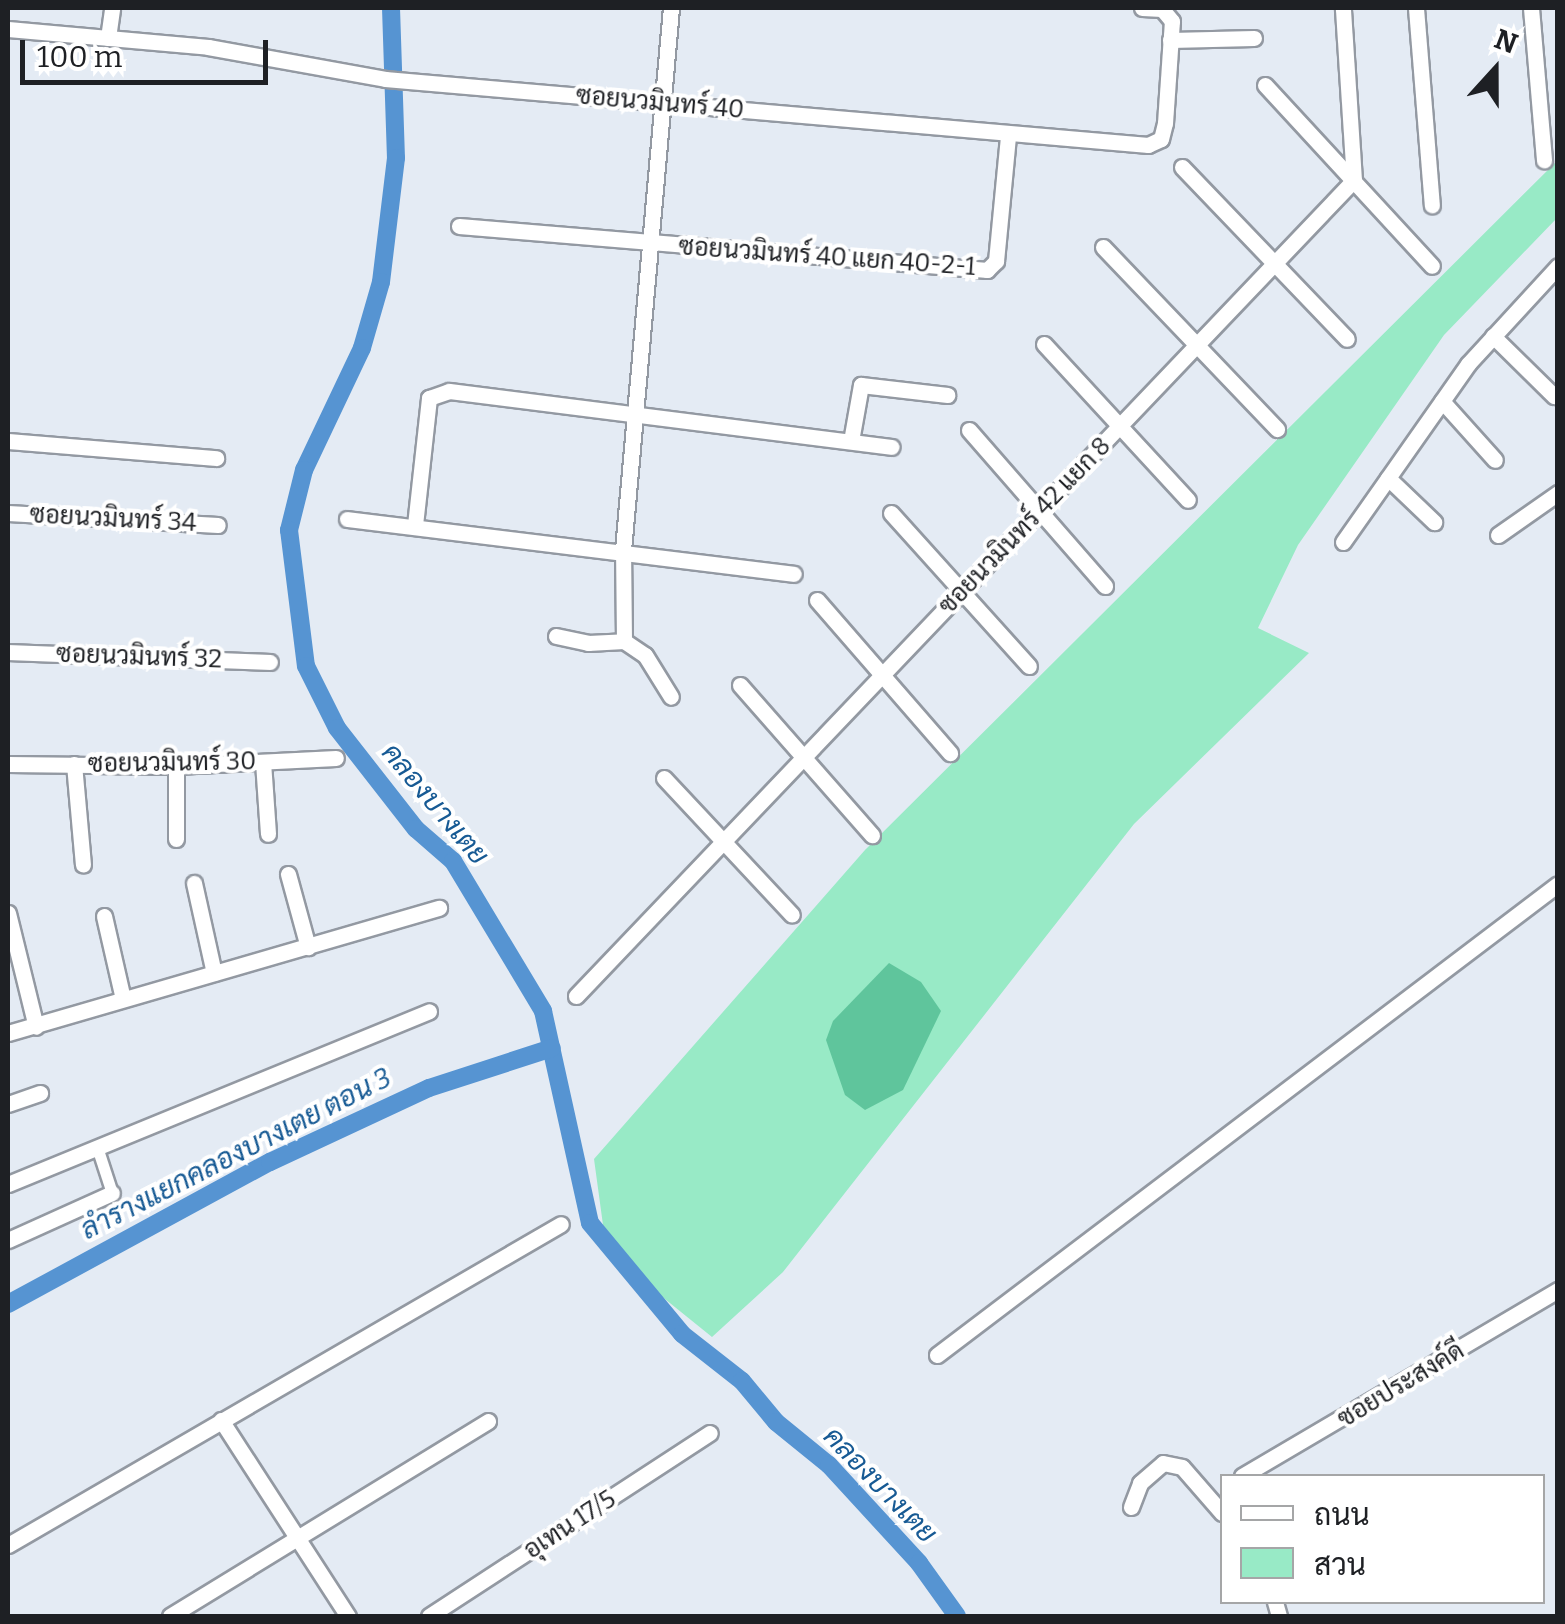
<!DOCTYPE html>
<meta charset="utf-8">
<style>
body{margin:0}
#map{position:relative;width:1565px;height:1624px;overflow:hidden;background:#e4ebf4;font-family:Bitter,Sarabun,serif}
div>[style]{position:absolute}
[style*='--x']{left:calc(var(--x)*1px);top:calc(var(--y)*1px);width:calc(var(--w)*1px);rotate:calc(var(--a)*1deg)}
.green>*{inset:0;background:#98eac6}
.forest>*{inset:0;background:#5fc59c}
.canal>*{height:18px;margin:-9px;padding:0 9px;transform-origin:9px;border-radius:9px;background:#5694d2}
.roads{filter:drop-shadow(2px 0 #9399a2) drop-shadow(-2px 0 #9399a2) drop-shadow(0 2px #9399a2) drop-shadow(0 -2px #9399a2)}
.pedestrian>*{height:11px;margin:-5.5px;padding:0 5.5px;transform-origin:5.5px;border-radius:5.5px;background:#fff}
.minor>*{height:15px;margin:-7.5px;padding:0 7.5px;transform-origin:7.5px;border-radius:7.5px;background:#fff}
span{translate:-50% -50%;white-space:nowrap;text-align:center;line-height:1.15;-webkit-text-stroke:8px #fff;paint-order:stroke}
.street-label{font-size:25px;color:#1e2024}
.water-label{font-size:28px;color:#175a94;font-style:italic}
.frame{position:absolute;inset:0;border:10px solid #1e2024;pointer-events:none}
.legend{position:absolute;left:1220px;top:1474px;width:325px;height:130px;box-sizing:border-box;background:#fff;border:2px solid #a5a6a7;margin:0;padding:12px 18px;list-style:none;font-size:30px;color:#1e2024}
.legend li{display:flex;align-items:center;gap:20px;height:50px}
.legend b{width:50px;border:2px solid #a5a6a7}
.north{position:absolute;left:1445px;top:20px;width:100px;height:100px;-webkit-text-stroke:8px #fff;paint-order:stroke;rotate:21deg;font-size:28px;font-weight:700;line-height:40px;text-align:center;color:#1e2024}
.north::after{content:'';display:block;margin:auto;width:35px;height:45px;background:#1e2024;clip-path:polygon(50% 0,100% 100%,50% 72%,0 100%)}
.scale{position:absolute;left:20px;top:40px;width:248px;height:45px;box-sizing:border-box;border:5px solid #1e2024;border-top:0;padding-left:12px;font-size:30px;line-height:35px;white-space:nowrap;color:#1e2024;-webkit-text-stroke:8px #fff;paint-order:stroke}
</style>
<div id="map">
<div class="green">
<i style="clip-path:polygon(1557px 161px,1557px 218px,1444px 335px,1298px 545px,1258px 628px,1309px 653px,1134px 824px,783px 1272px,712px 1337px,655px 1291px,603px 1225px,594px 1159px,865px 850px)"></i>
</div>
<div class="forest">
<i style="clip-path:polygon(889px 963px,921px 982px,941px 1011px,903px 1090px,865px 1110px,845px 1095px,826px 1040px,833px 1021px)"></i>
</div>
<div class="canal">
<i style="--x:391;--y:8;--w:150;--a:88.1"></i>
<i style="--x:396;--y:158;--w:125;--a:96.9"></i>
<i style="--x:381;--y:282;--w:69;--a:106.1"></i>
<i style="--x:362;--y:348;--w:135;--a:115.4"></i>
<i style="--x:304;--y:470;--w:62;--a:104"></i>
<i style="--x:289;--y:530;--w:137;--a:82.9"></i>
<i style="--x:306;--y:666;--w:69;--a:63.4"></i>
<i style="--x:337;--y:728;--w:128;--a:52"></i>
<i style="--x:416;--y:829;--w:49;--a:40.9"></i>
<i style="--x:453;--y:861;--w:175;--a:59"></i>
<i style="--x:543;--y:1011;--w:217;--a:77.5"></i>
<i style="--x:590;--y:1223;--w:144;--a:50.3"></i>
<i style="--x:682;--y:1334;--w:76;--a:38.1"></i>
<i style="--x:742;--y:1381;--w:53;--a:50.3"></i>
<i style="--x:776;--y:1422;--w:68;--a:39.1"></i>
<i style="--x:829;--y:1465;--w:133;--a:47.4"></i>
<i style="--x:919;--y:1563;--w:65;--a:54.4"></i>
<i style="--x:8;--y:1304;--w:298;--a:-28.5"></i>
<i style="--x:270;--y:1162;--w:175;--a:-25"></i>
<i style="--x:429;--y:1088;--w:129;--a:-18"></i>
</div>
<div class="roads">
<div class="pedestrian">
<i style="--x:98;--y:1150;--w:45;--a:72"></i>
</div>
<div class="minor">
<i style="--x:1416;--y:8;--w:198;--a:85.4"></i>
<i style="--x:1531;--y:8;--w:153;--a:85.1"></i>
<i style="--x:8;--y:29;--w:201;--a:5.1"></i>
<i style="--x:208;--y:47;--w:180;--a:10.2"></i>
<i style="--x:385;--y:79;--w:766;--a:4.94"></i>
<i style="--x:1148;--y:145;--w:14;--a:-25"></i>
<i style="--x:1161;--y:139;--w:16;--a:-76"></i>
<i style="--x:1165;--y:123;--w:102;--a:-86.1"></i>
<i style="--x:1172;--y:21;--w:16;--a:-130"></i>
<i style="--x:1162;--y:9;--w:20;--a:-177"></i>
<i style="--x:108;--y:38;--w:30;--a:-82"></i>
<i style="--x:1170;--y:40;--w:84;--a:-1.4"></i>
<i style="--x:1265;--y:85;--w:246;--a:47.3"></i>
<i style="--x:1182;--y:167;--w:238;--a:46.2"></i>
<i style="--x:459;--y:226;--w:530;--a:4.76"></i>
<i style="--x:987;--y:270;--w:13;--a:-45"></i>
<i style="--x:996;--y:261;--w:125;--a:-84.5"></i>
<i style="--x:1103;--y:247;--w:252;--a:46.3"></i>
<i style="--x:1493;--y:336;--w:86;--a:44.5"></i>
<i style="--x:1044;--y:344;--w:212;--a:47.3"></i>
<i style="--x:1442;--y:401;--w:79;--a:48.1"></i>
<i style="--x:969;--y:430;--w:207;--a:48.9"></i>
<i style="--x:8;--y:441;--w:209;--a:4.7"></i>
<i style="--x:851;--y:441;--w:57;--a:-79.9"></i>
<i style="--x:861;--y:385;--w:87;--a:6.6"></i>
<i style="--x:1388;--y:478;--w:64;--a:43.7"></i>
<i style="--x:8;--y:513;--w:210;--a:3.3"></i>
<i style="--x:891;--y:513;--w:206;--a:48"></i>
<i style="--x:347;--y:519;--w:450;--a:7"></i>
<i style="--x:415;--y:525;--w:128;--a:-83.7"></i>
<i style="--x:429;--y:398;--w:21;--a:-19"></i>
<i style="--x:449;--y:391;--w:446;--a:7.2"></i>
<i style="--x:1498;--y:535;--w:73;--a:-35"></i>
<i style="--x:1343;--y:542;--w:218;--a:-54.9"></i>
<i style="--x:1468;--y:364;--w:133;--a:-47.4"></i>
<i style="--x:817;--y:600;--w:203;--a:49"></i>
<i style="--x:556;--y:636;--w:33;--a:12"></i>
<i style="--x:588;--y:643;--w:36;--a:-3"></i>
<i style="--x:624;--y:641;--w:25;--a:34"></i>
<i style="--x:645;--y:655;--w:49;--a:58.2"></i>
<i style="--x:624;--y:641;--w:91;--a:-90.6"></i>
<i style="--x:623;--y:550;--w:544;--a:-84.94"></i>
<i style="--x:8;--y:652;--w:262;--a:2.2"></i>
<i style="--x:740;--y:685;--w:200;--a:48.7"></i>
<i style="--x:263;--y:762;--w:72;--a:86"></i>
<i style="--x:8;--y:764;--w:168;--a:0.7"></i>
<i style="--x:176;--y:766;--w:160;--a:-2.9"></i>
<i style="--x:74;--y:764;--w:101;--a:84.9"></i>
<i style="--x:664;--y:778;--w:187;--a:46.9"></i>
<i style="--x:176;--y:839;--w:73;--a:-90"></i>
<i style="--x:288;--y:874;--w:76;--a:74.7"></i>
<i style="--x:194;--y:883;--w:92;--a:77.5"></i>
<i style="--x:8;--y:913;--w:117;--a:76.2"></i>
<i style="--x:104;--y:916;--w:85;--a:77.1"></i>
<i style="--x:576;--y:996;--w:1127;--a:-46.37"></i>
<i style="--x:1354;--y:180;--w:172;--a:-93.7"></i>
<i style="--x:8;--y:1033;--w:449;--a:-16.2"></i>
<i style="--x:8;--y:1104;--w:34;--a:-19"></i>
<i style="--x:8;--y:1184;--w:455;--a:-22.3"></i>
<i style="--x:8;--y:1240;--w:114;--a:-24.3"></i>
<i style="--x:937;--y:1355;--w:779;--a:-37.18"></i>
<i style="--x:221;--y:1420;--w:234;--a:57.1"></i>
<i style="--x:1242;--y:1476;--w:367;--a:-30.5"></i>
<i style="--x:1131;--y:1507;--w:26;--a:-69"></i>
<i style="--x:1140;--y:1483;--w:30;--a:-41"></i>
<i style="--x:1163;--y:1463;--w:19;--a:12"></i>
<i style="--x:1182;--y:1467;--w:61;--a:49"></i>
<i style="--x:8;--y:1545;--w:639;--a:-30.13"></i>
<i style="--x:1275;--y:1602;--w:15;--a:74"></i>
<i style="--x:170;--y:1616;--w:373;--a:-31.5"></i>
<i style="--x:429;--y:1616;--w:335;--a:-33.1"></i>
</div>
</div>
<div class="street-label">
<span style="left:660px;top:103px;rotate:5deg">ซอยนวมินทร์ 40</span>
<span style="left:827px;top:257px;rotate:4deg">ซอยนวมินทร์ 40 แยก 40-2-1</span>
<span style="left:113px;top:519px;rotate:3deg">ซอยนวมินทร์ 34</span>
<span style="left:1025px;top:526px;rotate:-46deg">ซอยนวมินทร์ 42 แยก 8</span>
<span style="left:139px;top:657px;rotate:2deg">ซอยนวมินทร์ 32</span>
<span style="left:172px;top:763px;rotate:-1deg">ซอยนวมินทร์ 30</span>
<span style="left:1401px;top:1385px;rotate:-31deg">ซอยประสงค์ดี</span>
<span style="left:570px;top:1525px;rotate:-33deg">อุเทน 17/5</span>
</div>
<div class="water-label">
<span style="left:435px;top:804px;rotate:50deg">คลองบางเตย</span>
<span style="left:236px;top:1154px;rotate:-27deg">ลำรางแยกคลองบางเตย ตอน 3</span>
<span style="left:880px;top:1485px;rotate:46deg">คลองบางเตย</span>
</div>
<div class="frame"></div>
<ul class="legend">
<li><b style="height:12px;background:#fff"></b>ถนน</li>
<li><b style="height:28px;background:#98eac6"></b>สวน</li>
</ul>
<div class="north">N</div>
<div class="scale">100 m</div>
</div>
